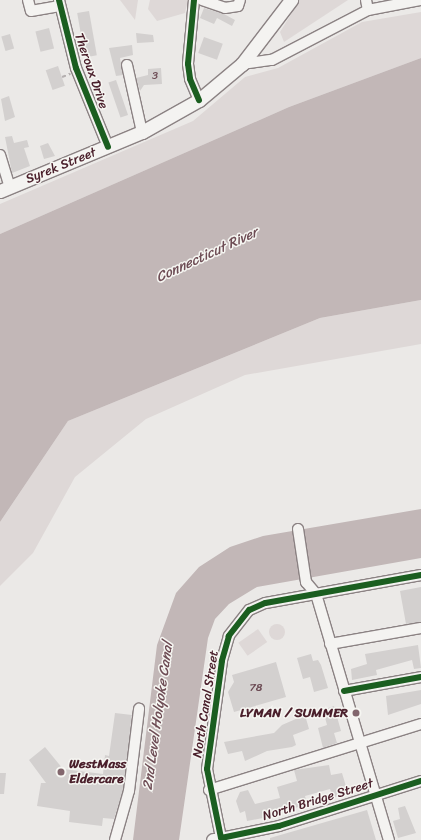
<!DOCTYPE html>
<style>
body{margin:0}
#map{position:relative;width:421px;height:840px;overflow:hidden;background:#ebe9e7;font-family:Sriracha,sans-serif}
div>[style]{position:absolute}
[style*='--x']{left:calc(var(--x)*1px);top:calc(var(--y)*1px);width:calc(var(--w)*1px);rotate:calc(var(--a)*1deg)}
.green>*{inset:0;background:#ded8d7;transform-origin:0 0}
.round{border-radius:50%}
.water>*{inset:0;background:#c2b7b7}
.building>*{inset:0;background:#d3d0cf;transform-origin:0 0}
.path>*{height:1.5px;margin-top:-0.75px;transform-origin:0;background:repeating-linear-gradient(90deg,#b5b0b0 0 4px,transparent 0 7px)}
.roads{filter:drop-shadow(1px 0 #8b8283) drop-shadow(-1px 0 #8b8283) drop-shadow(0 1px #8b8283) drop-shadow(0 -1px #8b8283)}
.minor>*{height:10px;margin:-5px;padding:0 5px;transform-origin:5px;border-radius:5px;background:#f4f3f1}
.major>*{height:13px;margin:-6.5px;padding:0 6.5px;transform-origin:6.5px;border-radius:6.5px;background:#f4f3f1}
.cycleway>*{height:6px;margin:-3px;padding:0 3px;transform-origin:3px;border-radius:3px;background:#1b5e20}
.dots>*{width:11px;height:11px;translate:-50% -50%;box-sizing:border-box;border:2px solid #f6f6f2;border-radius:50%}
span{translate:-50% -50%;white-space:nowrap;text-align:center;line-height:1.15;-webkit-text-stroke:3px #f6f6f2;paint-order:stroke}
.number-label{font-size:11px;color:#6c4b54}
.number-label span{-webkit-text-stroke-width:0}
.street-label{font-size:13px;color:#4a1f2b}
.poi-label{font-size:13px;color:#4a1f2b;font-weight:700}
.right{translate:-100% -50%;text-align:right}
.left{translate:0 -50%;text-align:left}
.water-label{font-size:14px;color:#6e4d55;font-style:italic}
</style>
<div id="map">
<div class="green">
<i style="clip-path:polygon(120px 0,138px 0,135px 20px)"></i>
<i style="clip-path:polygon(150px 0,188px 0,185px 13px,157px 21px,148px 9px)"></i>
<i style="clip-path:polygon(300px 0,348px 0,284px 42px,280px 32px)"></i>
<i style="clip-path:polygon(421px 12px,421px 58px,289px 107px,0 234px,0 204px,193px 121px,245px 77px,278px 68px,362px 22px)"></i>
<i style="clip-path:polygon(421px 300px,421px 344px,245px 375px,146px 419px,75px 477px,33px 553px,0 586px,0 522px,68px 421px,320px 318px)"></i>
<i class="round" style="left:269px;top:624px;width:16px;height:16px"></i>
<i style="left:258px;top:629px;width:16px;height:24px;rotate:55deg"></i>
</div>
<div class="water">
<i style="clip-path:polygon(421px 58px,421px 300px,320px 318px,68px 421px,0 522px,0 234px,289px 107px)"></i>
<i style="clip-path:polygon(421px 509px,421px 558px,257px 587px,229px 604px,215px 619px,208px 638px,179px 840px,133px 840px,157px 645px,176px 593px,199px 567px,230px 547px,263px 536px)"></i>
</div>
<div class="building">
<i style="clip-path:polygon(204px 8px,224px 14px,235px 20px,232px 26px,217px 18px,214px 24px,200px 18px)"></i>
<i style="left:89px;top:11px;width:45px;height:12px;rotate:80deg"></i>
<i style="left:49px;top:28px;width:21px;height:14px;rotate:76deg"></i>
<i style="clip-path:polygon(136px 33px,153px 35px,154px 42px,137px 43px)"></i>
<i style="left:10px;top:34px;width:15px;height:9px;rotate:74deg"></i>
<i style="left:204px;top:37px;width:20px;height:17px;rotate:20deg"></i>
<i style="clip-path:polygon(132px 45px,133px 55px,120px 58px,123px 75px,116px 76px,109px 48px)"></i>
<i style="left:58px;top:66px;width:21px;height:13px;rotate:71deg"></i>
<i style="clip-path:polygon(161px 68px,162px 84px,144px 85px,140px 91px,136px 78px,148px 75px,148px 69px)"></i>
<i style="left:116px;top:80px;width:37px;height:8px;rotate:71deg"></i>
<i style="clip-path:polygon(9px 96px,15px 117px,5px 121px,1px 99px)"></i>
<i style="clip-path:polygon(12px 136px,14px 143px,27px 140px,29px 147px,24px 148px,30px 166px,12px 173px,5px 137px)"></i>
<i style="clip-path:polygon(48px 143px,55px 156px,44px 159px,40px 146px)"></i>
<i style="clip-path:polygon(421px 587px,421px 622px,406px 624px,400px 591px)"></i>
<i style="clip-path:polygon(418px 645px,421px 668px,414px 669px,412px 660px,376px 670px,377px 675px,352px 680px,351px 669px,367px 664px,365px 654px)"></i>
<i style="clip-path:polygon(311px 654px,313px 661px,318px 660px,321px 665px,328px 688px,314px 692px,310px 677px,303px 679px,297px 658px)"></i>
<i style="clip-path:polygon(276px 662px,286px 697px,234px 712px,228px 692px,234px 682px,232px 675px)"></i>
<i style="clip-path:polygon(421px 690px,421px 704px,388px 715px,386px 696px)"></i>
<i style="clip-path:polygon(334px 706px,341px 731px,334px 733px,337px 743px,323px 748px,318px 728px,327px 725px,323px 710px)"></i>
<i style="clip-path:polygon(115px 713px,132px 715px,123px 790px,114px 819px,103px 818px,102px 826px,69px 822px,70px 811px,37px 806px,41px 783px,46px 783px,29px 760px,45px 747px,63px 769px,103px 774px,105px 755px,109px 756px)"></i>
<i style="clip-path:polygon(305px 715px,309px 729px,293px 735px,296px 745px,292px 747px,267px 751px,245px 761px,242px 751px,228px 754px,224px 742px,274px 733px,282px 725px)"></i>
<i style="clip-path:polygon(329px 765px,331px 775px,342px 773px,348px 793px,333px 798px,330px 789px,305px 796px,307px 804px,268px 817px,247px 821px,245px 811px,240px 813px,236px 801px,240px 792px,248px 790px,255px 804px,280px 798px,277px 787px,297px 781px,294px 770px)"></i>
<i style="clip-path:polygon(0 773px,6px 773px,4px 794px,0 794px)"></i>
<i style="clip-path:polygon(405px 806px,416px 833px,398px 838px,393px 821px,400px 819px,398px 808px)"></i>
<i style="clip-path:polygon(367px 810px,376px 840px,270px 840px,270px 838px)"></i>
</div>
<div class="path">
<i style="--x:62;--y:77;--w:9;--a:-21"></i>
</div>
<div class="roads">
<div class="minor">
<i style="--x:28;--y:0;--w:11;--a:75"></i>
<i style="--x:31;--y:11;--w:29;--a:-10"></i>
<i style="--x:59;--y:0;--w:70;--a:76"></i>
<i style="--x:76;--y:68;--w:85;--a:67.9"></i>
<i style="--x:194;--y:0;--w:64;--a:95.4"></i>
<i style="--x:188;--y:64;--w:15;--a:82"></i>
<i style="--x:190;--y:79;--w:23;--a:67"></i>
<i style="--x:202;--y:0;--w:24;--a:19"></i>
<i style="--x:225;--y:8;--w:13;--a:-9"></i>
<i style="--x:238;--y:6;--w:6;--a:-72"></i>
<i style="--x:366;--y:0;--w:10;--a:79"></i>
<i style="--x:242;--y:64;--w:30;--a:-8"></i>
<i style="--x:272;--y:60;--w:108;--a:-27.5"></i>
<i style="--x:368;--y:10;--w:53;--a:-10.9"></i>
<i style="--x:127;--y:65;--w:69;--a:77.4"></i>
<i style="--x:0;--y:155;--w:34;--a:73"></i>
<i style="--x:298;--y:529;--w:54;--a:81.4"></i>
<i style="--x:306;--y:582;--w:16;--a:50"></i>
<i style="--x:316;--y:594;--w:257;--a:73.5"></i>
<i style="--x:421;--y:575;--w:158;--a:169.8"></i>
<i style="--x:265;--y:603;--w:17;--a:156"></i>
<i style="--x:249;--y:610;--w:33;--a:128"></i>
<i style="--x:229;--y:636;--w:26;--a:106"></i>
<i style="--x:222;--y:661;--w:109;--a:97.9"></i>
<i style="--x:207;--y:769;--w:70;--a:78.5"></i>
<i style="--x:221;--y:838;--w:59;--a:-11.7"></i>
<i style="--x:279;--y:826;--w:149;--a:-17.6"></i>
<i style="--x:330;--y:644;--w:92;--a:-10"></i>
<i style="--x:344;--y:691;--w:78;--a:-10.3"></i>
<i style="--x:209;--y:790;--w:222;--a:-17.3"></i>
<i style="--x:115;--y:840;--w:51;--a:-74.1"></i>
<i style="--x:129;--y:791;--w:83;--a:-83"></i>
</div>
<div class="major">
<i style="--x:0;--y:191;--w:154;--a:-22.6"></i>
<i style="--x:142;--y:132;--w:65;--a:-29.3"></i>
<i style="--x:199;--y:100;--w:56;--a:-39.9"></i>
<i style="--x:242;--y:64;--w:81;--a:-52.6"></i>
<i style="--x:213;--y:840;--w:8;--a:0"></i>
</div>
</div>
<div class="cycleway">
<i style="--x:59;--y:0;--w:70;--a:76"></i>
<i style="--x:76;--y:68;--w:85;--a:67.9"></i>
<i style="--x:194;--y:0;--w:64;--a:95.4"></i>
<i style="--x:188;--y:64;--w:15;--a:82"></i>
<i style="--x:190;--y:79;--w:23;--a:67"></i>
<i style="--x:421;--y:575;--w:158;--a:169.8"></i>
<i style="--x:265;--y:603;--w:17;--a:156"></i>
<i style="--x:249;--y:610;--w:33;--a:128"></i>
<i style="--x:229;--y:636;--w:26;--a:106"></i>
<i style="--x:222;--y:661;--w:109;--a:97.9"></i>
<i style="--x:207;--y:769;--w:70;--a:78.5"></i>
<i style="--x:221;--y:838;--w:59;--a:-11.7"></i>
<i style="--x:279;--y:826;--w:149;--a:-17.6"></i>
<i style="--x:344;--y:691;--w:78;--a:-10.3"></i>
</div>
<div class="dots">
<i style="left:356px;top:713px;background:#82666d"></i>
<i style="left:61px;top:772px;background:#82666d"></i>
</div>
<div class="number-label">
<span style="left:155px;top:76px">3</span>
<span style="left:256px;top:688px">78</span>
</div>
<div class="street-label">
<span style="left:91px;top:71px;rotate:71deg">Theroux Drive</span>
<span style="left:61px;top:166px;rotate:-22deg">Syrek Street</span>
<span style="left:206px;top:704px;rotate:-81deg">North Canal Street</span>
<span style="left:318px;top:800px;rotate:-17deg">North Bridge Street</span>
</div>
<div class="poi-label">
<span class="right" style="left:348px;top:713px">LYMAN / SUMMER</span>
<span class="left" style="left:69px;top:772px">WestMass<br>Eldercare</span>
</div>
<div class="water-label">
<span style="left:207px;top:255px;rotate:-25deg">Connecticut River</span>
<span style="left:158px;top:716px;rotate:-82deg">2nd Level Holyoke Canal</span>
</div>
</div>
